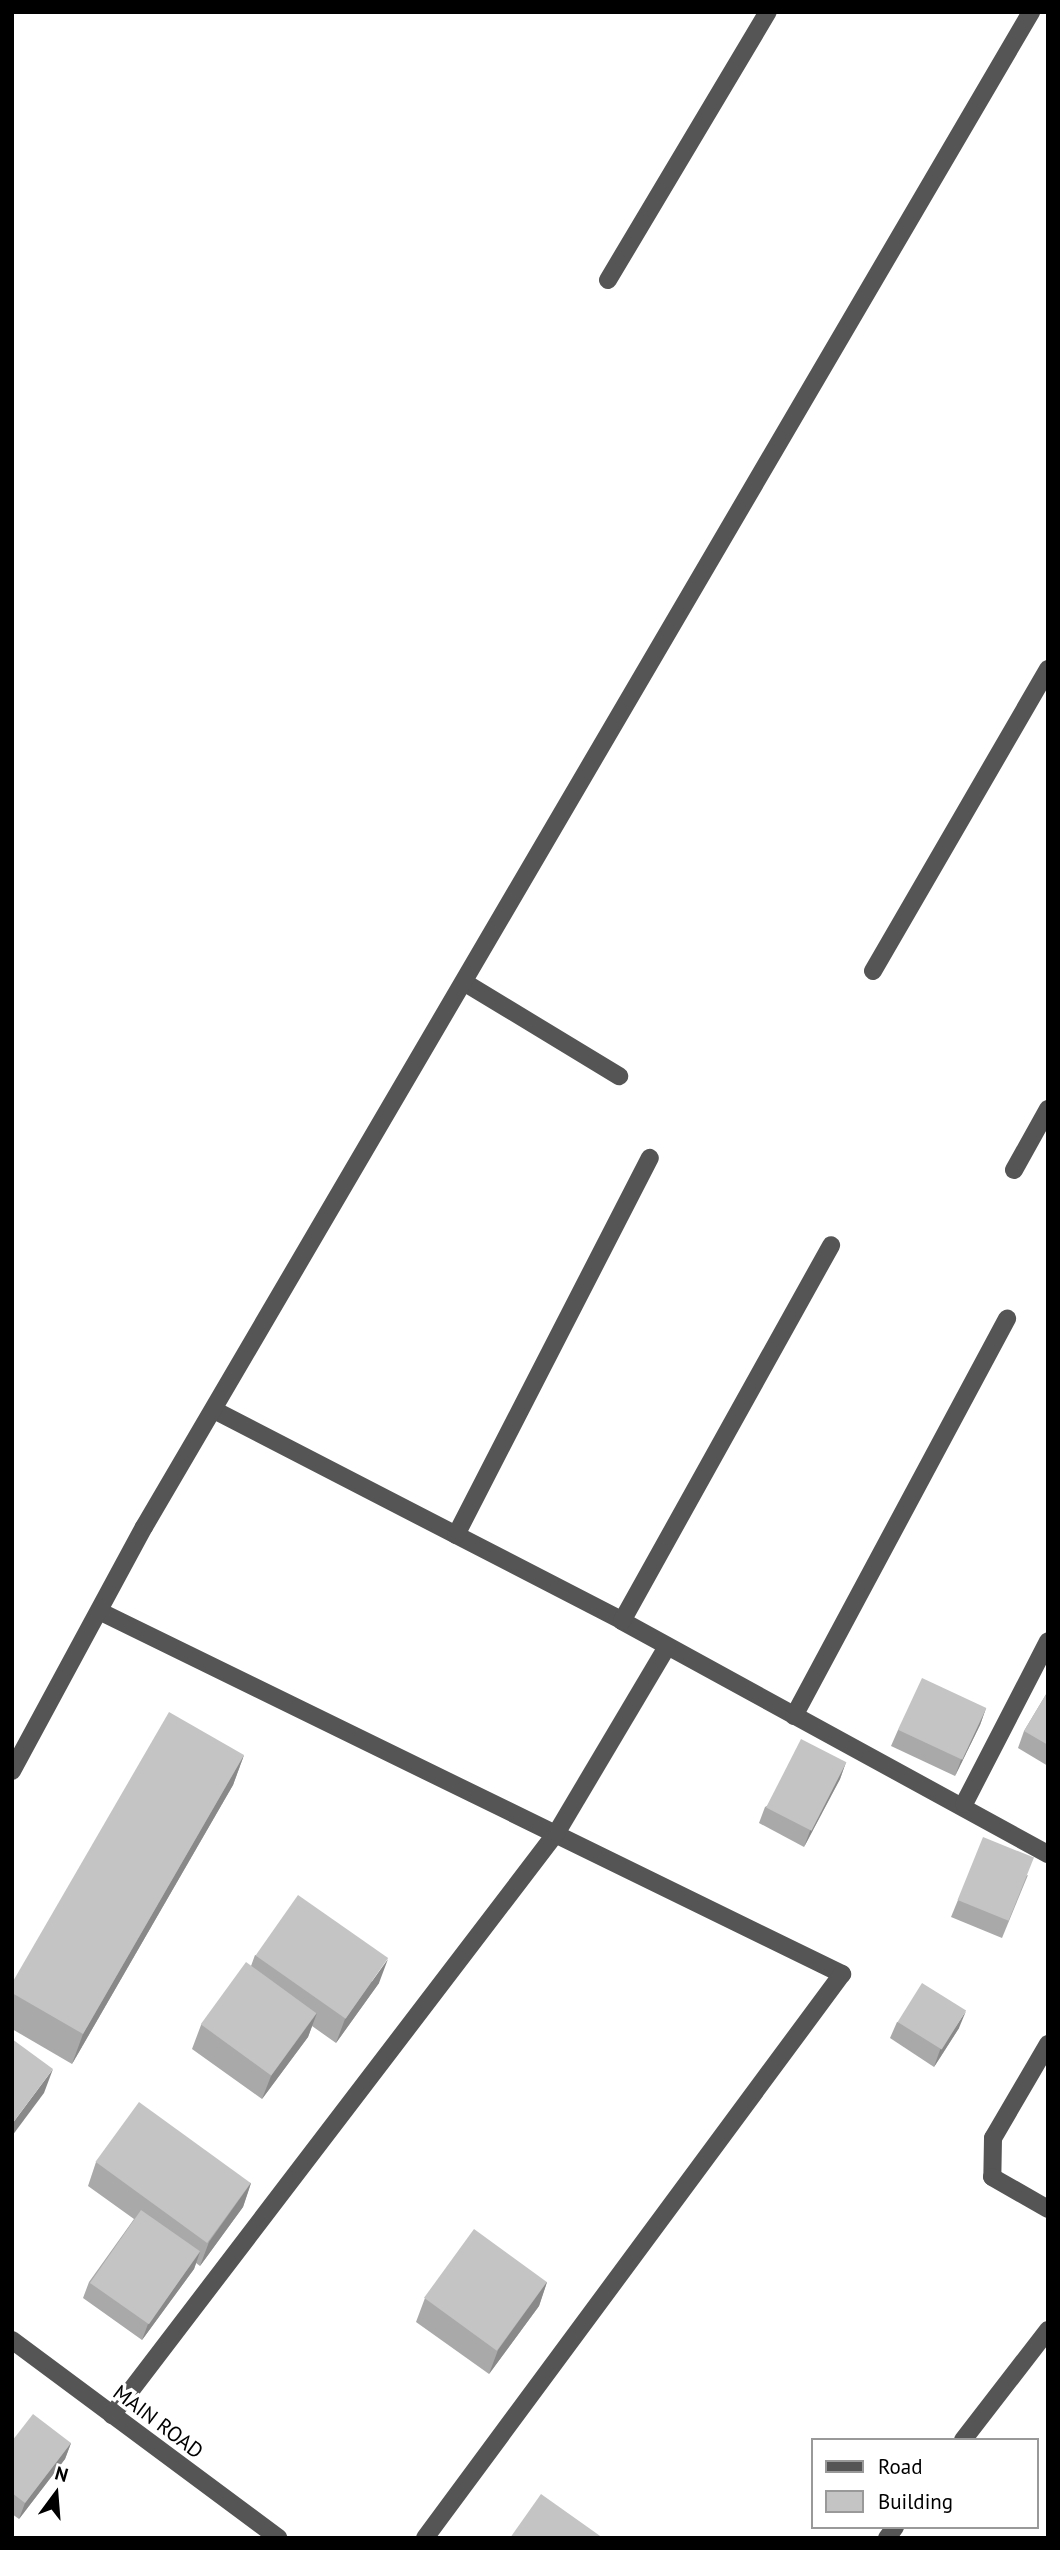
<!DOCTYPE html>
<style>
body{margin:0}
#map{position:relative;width:1060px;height:2550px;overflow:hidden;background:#fff;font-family:"PT Sans",sans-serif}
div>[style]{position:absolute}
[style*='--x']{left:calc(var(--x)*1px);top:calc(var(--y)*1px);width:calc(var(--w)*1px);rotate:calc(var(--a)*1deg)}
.minor>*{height:18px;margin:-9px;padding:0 9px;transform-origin:9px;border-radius:9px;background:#555}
.wall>*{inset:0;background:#a9a9a9}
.shaded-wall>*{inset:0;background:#898989}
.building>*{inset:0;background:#c4c4c4;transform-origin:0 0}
span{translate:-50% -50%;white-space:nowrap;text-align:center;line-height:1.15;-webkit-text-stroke:7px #fff;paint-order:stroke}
.street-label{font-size:21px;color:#000}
.frame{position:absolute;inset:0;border:14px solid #000;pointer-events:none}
.legend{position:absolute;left:811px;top:2438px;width:228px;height:91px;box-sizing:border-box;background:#fff;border:2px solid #999;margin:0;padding:9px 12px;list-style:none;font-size:21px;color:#000}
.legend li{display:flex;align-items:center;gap:14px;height:35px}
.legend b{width:35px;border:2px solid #999}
.north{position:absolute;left:21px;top:2459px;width:70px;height:70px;-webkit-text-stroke:5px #fff;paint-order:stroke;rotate:16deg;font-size:19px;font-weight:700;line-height:28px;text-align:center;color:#000}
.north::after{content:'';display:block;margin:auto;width:24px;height:32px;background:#000;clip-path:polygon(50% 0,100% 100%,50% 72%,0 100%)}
</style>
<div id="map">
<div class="minor">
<i style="--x:608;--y:280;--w:312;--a:-59.2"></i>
<i style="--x:873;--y:971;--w:349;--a:-59.9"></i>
<i style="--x:467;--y:984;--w:178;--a:31.2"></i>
<i style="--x:1014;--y:1170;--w:70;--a:-60.9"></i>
<i style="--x:216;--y:1411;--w:457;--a:27.3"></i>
<i style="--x:622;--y:1621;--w:486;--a:28.7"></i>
<i style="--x:456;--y:1535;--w:424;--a:-62.8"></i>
<i style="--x:101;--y:1612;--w:825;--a:26.04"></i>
<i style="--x:842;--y:1974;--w:701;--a:126.48"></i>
<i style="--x:622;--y:1621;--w:430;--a:-60.9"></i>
<i style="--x:794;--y:1716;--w:451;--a:-61.8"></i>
<i style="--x:12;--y:1771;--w:277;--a:-61.6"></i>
<i style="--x:144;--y:1527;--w:1756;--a:-59.65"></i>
<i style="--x:964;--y:1804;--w:183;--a:-62.7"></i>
<i style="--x:1048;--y:2044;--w:109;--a:120.3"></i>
<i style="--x:993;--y:2138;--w:39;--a:91"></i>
<i style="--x:992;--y:2177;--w:64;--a:29.7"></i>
<i style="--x:12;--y:2340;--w:332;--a:36.6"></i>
<i style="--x:112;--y:2415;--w:733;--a:-52.65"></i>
<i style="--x:557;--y:1832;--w:215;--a:-59.3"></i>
<i style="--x:963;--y:2440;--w:139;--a:-52.3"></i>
<i style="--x:887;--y:2538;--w:14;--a:-54"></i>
</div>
<div class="wall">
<i style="clip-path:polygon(1048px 1691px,1048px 1766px,1018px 1748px,1024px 1731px)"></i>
<i style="clip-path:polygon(986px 1708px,980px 1725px,955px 1776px,891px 1746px,898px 1730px)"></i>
<i style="clip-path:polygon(244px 1755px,233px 1785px,72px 2064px,12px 2029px,12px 1983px)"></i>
<i style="clip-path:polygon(846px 1762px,840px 1779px,804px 1847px,759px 1823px,765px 1807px)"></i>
<i style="clip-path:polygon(1028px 1875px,1002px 1938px,951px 1917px,958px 1900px)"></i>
<i style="clip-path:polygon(255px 1955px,379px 1983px,336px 2043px,312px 2026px,308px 2037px,262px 2099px,192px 2049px,201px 2025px,251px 1966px)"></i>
<i style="clip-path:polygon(897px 2022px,959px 2028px,934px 2067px,890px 2038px)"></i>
<i style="clip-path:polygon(96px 2162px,251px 2183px,243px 2207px,200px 2266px,196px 2263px,194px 2269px,142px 2340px,83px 2298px,89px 2282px,134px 2219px,88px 2186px)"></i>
<i style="clip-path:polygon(547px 2282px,539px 2306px,489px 2374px,416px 2322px,425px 2298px)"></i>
<i style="clip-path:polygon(12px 2441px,71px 2443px,65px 2459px,19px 2519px,12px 2514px)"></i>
</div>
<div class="shaded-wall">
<i style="clip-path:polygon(986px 1708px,980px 1725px,955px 1776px,961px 1760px)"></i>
<i style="clip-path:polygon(244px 1755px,233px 1785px,72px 2064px,83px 2034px)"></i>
<i style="clip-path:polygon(846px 1762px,840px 1779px,804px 1847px,810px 1831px)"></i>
<i style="clip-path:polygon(388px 1959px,379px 1983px,336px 2043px,345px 2019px)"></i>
<i style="clip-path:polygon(966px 2011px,959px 2028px,934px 2067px,940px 2050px)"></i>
<i style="clip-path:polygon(317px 2013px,308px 2037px,262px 2099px,271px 2076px)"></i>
<i style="clip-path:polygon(53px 2069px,44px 2093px,12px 2136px,12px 2124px)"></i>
<i style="clip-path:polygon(251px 2183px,243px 2207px,200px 2266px,209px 2242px)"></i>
<i style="clip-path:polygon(200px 2252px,194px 2269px,142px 2340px,148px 2324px)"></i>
<i style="clip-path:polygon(547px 2282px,539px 2306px,489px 2374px,498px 2350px)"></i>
<i style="clip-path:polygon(71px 2443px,65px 2459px,19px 2519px,25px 2503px)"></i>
</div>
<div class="building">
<i style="left:922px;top:1678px;width:71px;height:57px;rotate:25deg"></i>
<i style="clip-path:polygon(1048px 1691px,1048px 1745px,1024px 1731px)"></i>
<i style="clip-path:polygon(169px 1712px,244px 1755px,83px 2034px,12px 1993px,12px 1983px)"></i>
<i style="left:801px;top:1739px;width:51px;height:77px;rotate:27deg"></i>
<i style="left:983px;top:1837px;width:55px;height:68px;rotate:22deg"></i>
<i style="left:298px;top:1895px;width:110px;height:74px;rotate:35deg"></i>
<i style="left:246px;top:1962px;width:87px;height:77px;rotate:36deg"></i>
<i style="left:922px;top:1983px;width:52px;height:46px;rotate:32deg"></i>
<i style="clip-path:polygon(12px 2039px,53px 2069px,12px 2124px)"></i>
<i style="left:139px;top:2102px;width:138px;height:74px;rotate:36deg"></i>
<i style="left:141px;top:2210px;width:72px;height:89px;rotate:35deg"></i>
<i style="left:474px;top:2229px;width:90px;height:85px;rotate:36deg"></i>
<i style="clip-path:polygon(33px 2414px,71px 2443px,25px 2503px,12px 2493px,12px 2441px)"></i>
<i style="clip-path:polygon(541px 2494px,603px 2538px,510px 2538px)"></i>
</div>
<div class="street-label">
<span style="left:158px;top:2422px;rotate:37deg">MAIN ROAD</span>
</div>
<div class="frame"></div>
<ul class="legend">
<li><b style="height:9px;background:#555"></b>Road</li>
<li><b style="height:19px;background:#c4c4c4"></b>Building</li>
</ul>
<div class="north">N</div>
</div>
